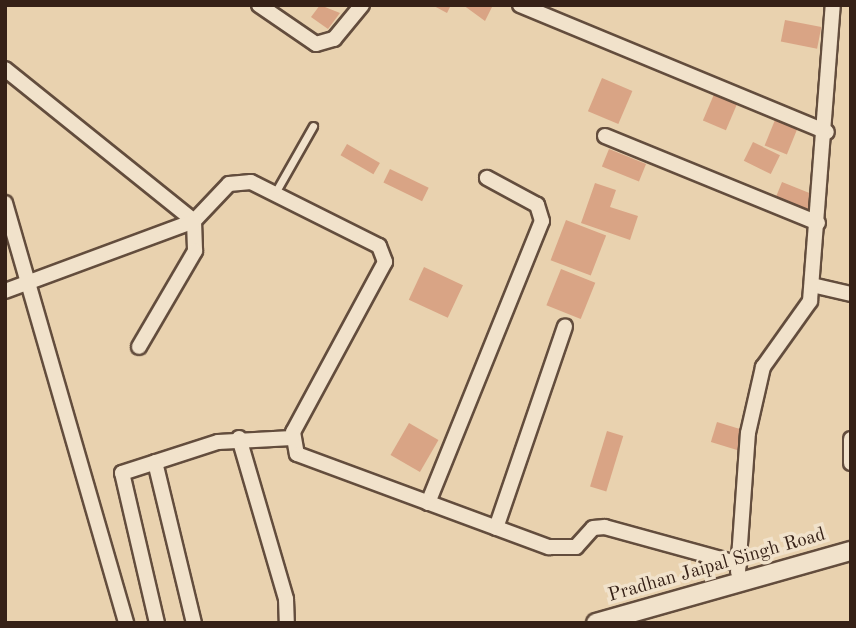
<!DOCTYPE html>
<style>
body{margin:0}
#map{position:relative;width:856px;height:628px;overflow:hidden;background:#e9d2af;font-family:"Old Standard TT",serif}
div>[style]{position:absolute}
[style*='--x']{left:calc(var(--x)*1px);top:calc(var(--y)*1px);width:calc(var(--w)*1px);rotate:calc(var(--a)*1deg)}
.building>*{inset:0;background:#d9a485;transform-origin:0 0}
.roads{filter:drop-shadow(2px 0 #634d3d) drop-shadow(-2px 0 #634d3d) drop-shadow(0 2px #634d3d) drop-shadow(0 -2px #634d3d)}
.service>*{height:7px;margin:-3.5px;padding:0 3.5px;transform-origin:3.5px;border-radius:3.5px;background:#f1e2cb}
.minor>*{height:14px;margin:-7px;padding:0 7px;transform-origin:7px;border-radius:7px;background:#f1e2cb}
.tertiary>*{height:18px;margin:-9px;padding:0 9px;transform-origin:9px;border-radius:9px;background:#f1e2cb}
span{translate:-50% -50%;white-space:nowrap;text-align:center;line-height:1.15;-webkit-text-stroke:7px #f1e2cb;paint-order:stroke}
.street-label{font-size:19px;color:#362117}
.frame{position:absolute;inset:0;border:7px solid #362117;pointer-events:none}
</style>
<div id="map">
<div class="building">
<i style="clip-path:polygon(320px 5px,340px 13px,328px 29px,311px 17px)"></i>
<i style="clip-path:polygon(432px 5px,451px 5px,447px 13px)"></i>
<i style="clip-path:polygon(463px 5px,493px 5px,485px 21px)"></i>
<i style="left:785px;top:20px;width:37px;height:22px;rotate:11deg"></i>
<i style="left:602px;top:78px;width:33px;height:36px;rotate:23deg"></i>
<i style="left:715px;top:92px;width:25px;height:31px;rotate:23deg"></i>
<i style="left:777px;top:115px;width:24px;height:33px;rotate:22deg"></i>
<i style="left:753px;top:142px;width:30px;height:21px;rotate:26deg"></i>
<i style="left:347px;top:144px;width:38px;height:13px;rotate:30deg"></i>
<i style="left:609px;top:149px;width:40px;height:19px;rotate:22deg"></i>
<i style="left:390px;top:169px;width:43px;height:15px;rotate:26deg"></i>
<i style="left:782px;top:182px;width:41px;height:17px;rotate:22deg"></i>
<i style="clip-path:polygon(595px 183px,616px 190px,610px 207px,638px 216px,630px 240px,581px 223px)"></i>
<i style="left:566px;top:220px;width:43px;height:43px;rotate:21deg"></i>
<i style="left:424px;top:267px;width:43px;height:36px;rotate:25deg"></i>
<i style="left:561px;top:269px;width:37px;height:39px;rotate:22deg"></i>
<i style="left:717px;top:422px;width:30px;height:21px;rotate:17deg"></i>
<i style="left:409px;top:423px;width:34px;height:37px;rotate:30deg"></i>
<i style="left:607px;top:431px;width:17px;height:58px;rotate:17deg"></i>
</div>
<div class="roads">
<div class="service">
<i style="--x:275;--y:193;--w:77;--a:-60.4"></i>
</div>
<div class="minor">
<i style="--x:259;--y:5;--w:69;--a:34.4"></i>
<i style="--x:316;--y:44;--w:19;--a:-16"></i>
<i style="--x:334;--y:39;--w:44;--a:-50.5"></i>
<i style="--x:520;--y:5;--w:332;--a:22.5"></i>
<i style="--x:5;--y:69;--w:243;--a:38.8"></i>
<i style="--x:194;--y:221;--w:30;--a:88"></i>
<i style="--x:195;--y:251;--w:111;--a:120.3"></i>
<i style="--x:605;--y:136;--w:230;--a:22.2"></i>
<i style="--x:5;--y:203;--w:437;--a:73.9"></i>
<i style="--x:812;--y:285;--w:40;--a:13"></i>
<i style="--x:5;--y:291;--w:202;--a:-20.3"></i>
<i style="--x:194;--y:221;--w:51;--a:-46.6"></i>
<i style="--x:229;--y:184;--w:22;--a:-5"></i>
<i style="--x:251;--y:182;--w:143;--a:26.6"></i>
<i style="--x:379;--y:246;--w:17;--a:69"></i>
<i style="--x:385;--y:262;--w:193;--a:118.4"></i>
<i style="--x:293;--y:432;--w:22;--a:80"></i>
<i style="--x:297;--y:454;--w:269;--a:20.3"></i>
<i style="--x:549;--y:547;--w:27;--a:0"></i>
<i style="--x:576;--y:547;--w:25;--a:-48"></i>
<i style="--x:593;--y:528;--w:12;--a:-5"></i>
<i style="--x:605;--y:527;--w:139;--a:15.4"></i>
<i style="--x:239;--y:438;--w:168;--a:73.7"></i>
<i style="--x:286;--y:599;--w:24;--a:88"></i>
<i style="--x:851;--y:439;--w:24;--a:90"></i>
<i style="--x:155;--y:462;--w:166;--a:76.4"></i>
<i style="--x:428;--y:503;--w:304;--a:-68"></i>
<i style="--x:542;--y:221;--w:17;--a:-107"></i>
<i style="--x:537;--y:205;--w:57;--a:-151.6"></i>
<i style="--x:496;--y:528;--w:213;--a:-71.1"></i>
<i style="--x:738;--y:572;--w:139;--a:-85.9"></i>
<i style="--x:748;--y:433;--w:68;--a:-77.2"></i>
<i style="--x:763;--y:367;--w:81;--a:-54.5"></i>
<i style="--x:810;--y:301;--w:297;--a:-85.6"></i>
<i style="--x:157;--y:623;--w:154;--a:-103.1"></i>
<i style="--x:122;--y:473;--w:101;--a:-17.9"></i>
<i style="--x:218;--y:442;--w:74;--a:-3.1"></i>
</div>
<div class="tertiary">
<i style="--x:596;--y:623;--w:265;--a:-15.8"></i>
</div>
</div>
<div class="street-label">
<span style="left:717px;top:566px;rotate:-16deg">Pradhan Jaipal Singh Road</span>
</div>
<div class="frame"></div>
</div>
